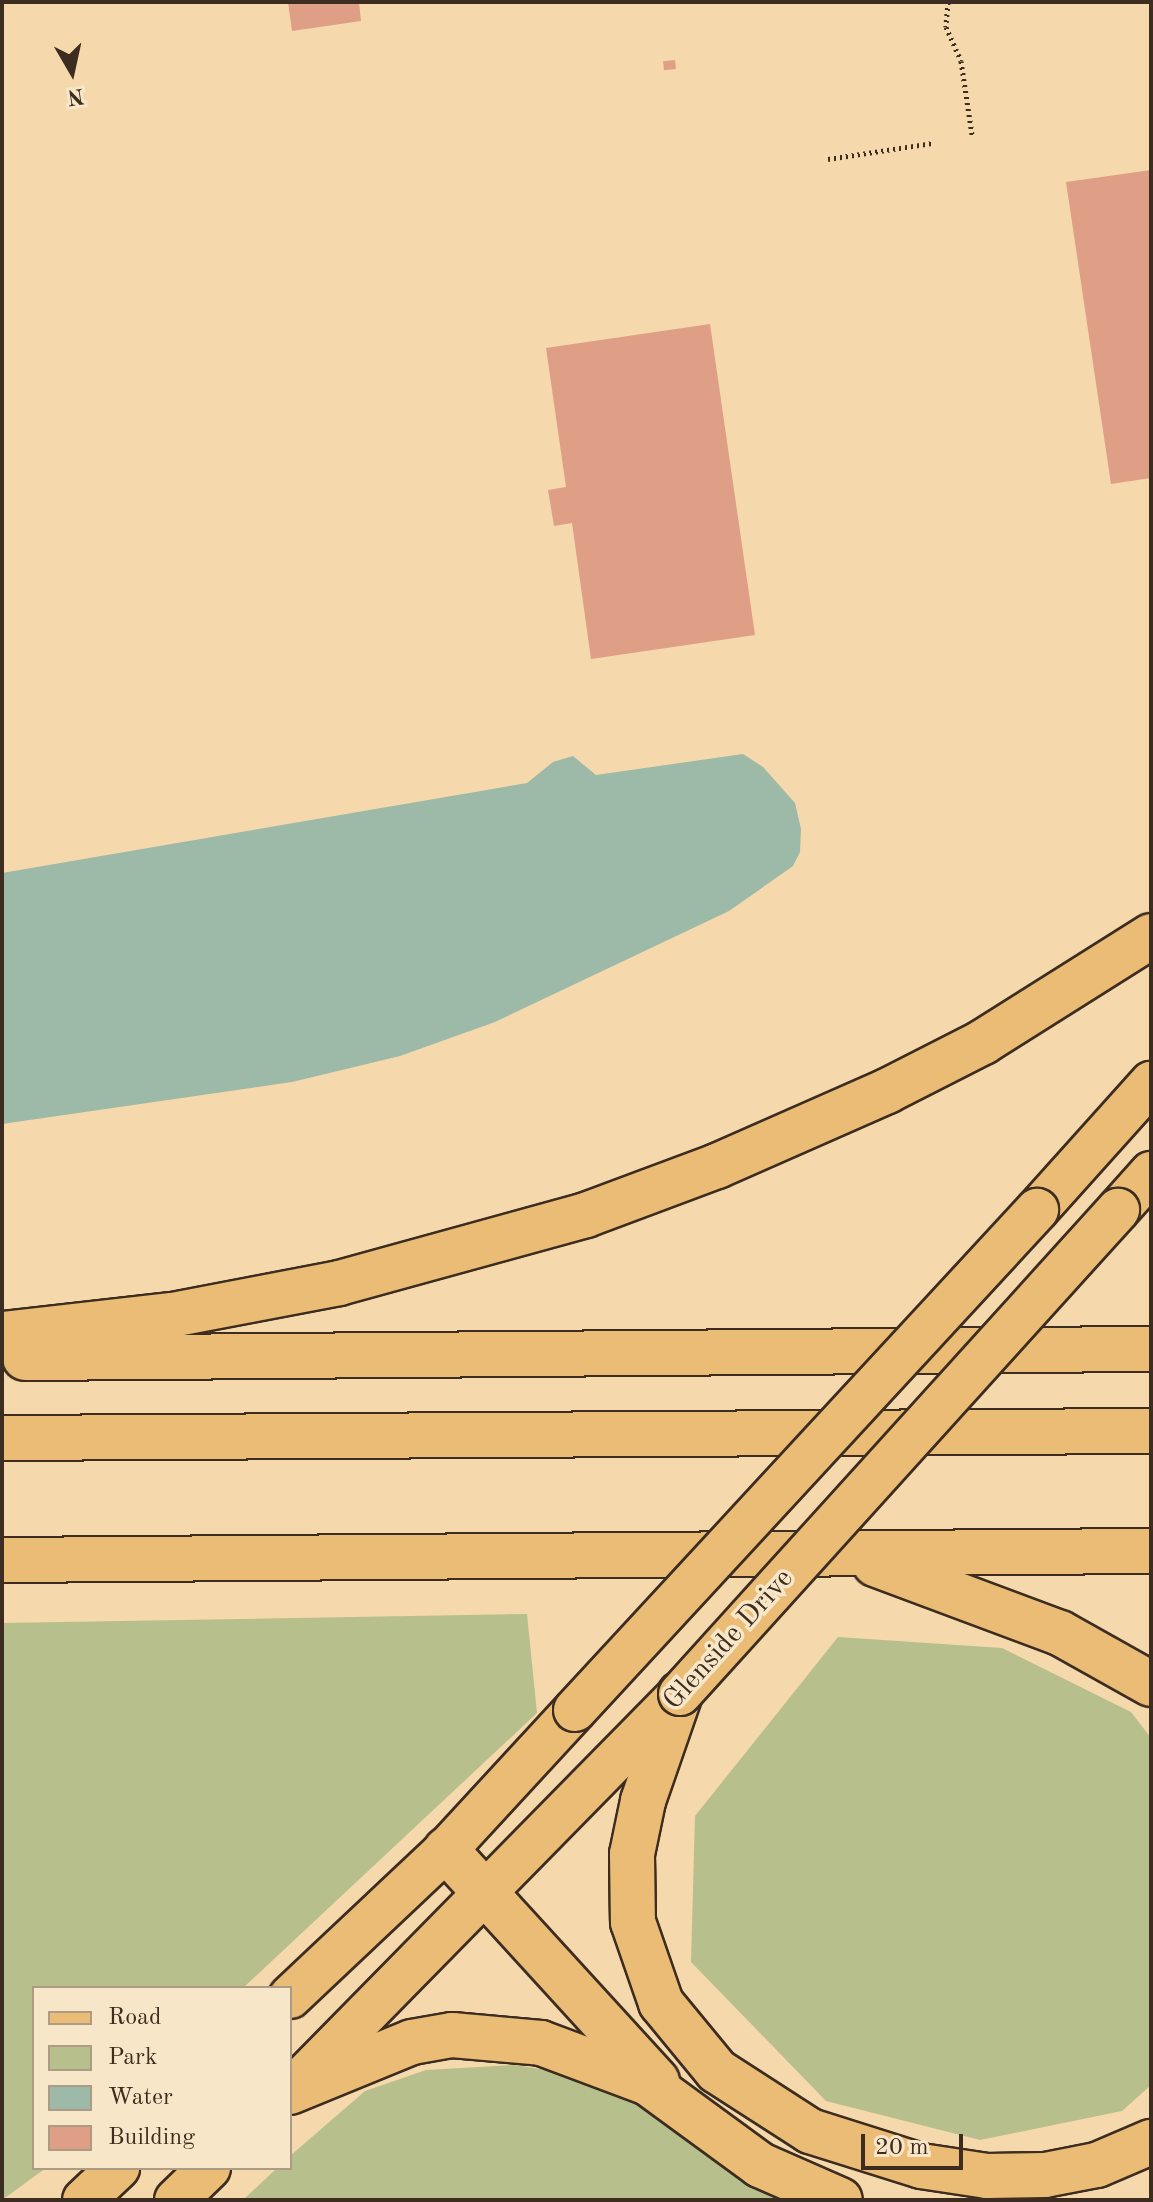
<!DOCTYPE html>
<style>
body{margin:0}
#map{position:relative;width:1153px;height:2202px;overflow:hidden;background:#f5d8ab;font-family:"Old Standard TT",serif}
div>[style]{position:absolute}
[style*='--x']{left:calc(var(--x)*1px);top:calc(var(--y)*1px);width:calc(var(--w)*1px);rotate:calc(var(--a)*1deg)}
.green>*{inset:0;background:#b7bf8c}
.water>*{inset:0;background:#9cbaa7}
.building>*{inset:0;background:#de9f86;transform-origin:0 0}
.path>*{height:5px;margin-top:-2.5px;transform-origin:0;background:repeating-linear-gradient(90deg,#3c2d20 0 2px,transparent 0 6px)}
.roads{filter:drop-shadow(2px 0 #3c2d20) drop-shadow(-2px 0 #3c2d20) drop-shadow(0 2px #3c2d20) drop-shadow(0 -2px #3c2d20)}
.major>*{height:42px;margin:-21px;padding:0 21px;transform-origin:21px;border-radius:21px;background:#eabc76}
.highway>*{height:44px;margin:-22px;padding:0 22px;transform-origin:22px;border-radius:22px;background:#eabc76}
.bridges{filter:drop-shadow(2px 0 #3c2d20) drop-shadow(-2px 0 #3c2d20) drop-shadow(0 2px #3c2d20) drop-shadow(0 -2px #3c2d20)}
.major-bridge>*{height:42px;margin:-21px;padding:0 21px;transform-origin:21px;border-radius:21px;background:#eabc76}
span{translate:-50% -50%;white-space:nowrap;text-align:center;line-height:1.15;-webkit-text-stroke:7px #f8e6c8;paint-order:stroke}
.street-label{font-size:28px;color:#3c2d20}
.frame{position:absolute;inset:0;border:4px solid #3c2d20;pointer-events:none}
.legend{position:absolute;left:32px;top:1986px;width:260px;height:184px;box-sizing:border-box;background:#f8e6c8;border:2px solid #ad9c85;margin:0;padding:10px 14px;list-style:none;font-size:24px;color:#3c2d20}
.legend li{display:flex;align-items:center;gap:16px;height:40px}
.legend b{width:40px;border:2px solid #ad9c85}
.north{position:absolute;left:32px;top:32px;width:80px;height:80px;-webkit-text-stroke:6px #f8e6c8;paint-order:stroke;rotate:171deg;font-size:22px;font-weight:700;line-height:32px;text-align:center;color:#3c2d20}
.north::after{content:'';display:block;margin:auto;width:28px;height:36px;background:#3c2d20;clip-path:polygon(50% 0,100% 100%,50% 72%,0 100%)}
.scale{position:absolute;left:861px;top:2134px;width:102px;height:36px;box-sizing:border-box;border:4px solid #3c2d20;border-top:0;padding-left:10px;font-size:24px;line-height:28px;white-space:nowrap;color:#3c2d20;-webkit-text-stroke:6px #f8e6c8;paint-order:stroke}
</style>
<div id="map">
<div class="green">
<i style="clip-path:polygon(527px 1614px,537px 1713px,243px 1988px,34px 1988px,34px 2168px,46px 2168px,2px 2200px,2px 1623px)"></i>
<i style="clip-path:polygon(838px 1637px,1002px 1648px,1131px 1712px,1151px 1738px,1151px 2085px,1122px 2111px,980px 2140px,826px 2101px,691px 1962px,695px 1816px)"></i>
<i style="clip-path:polygon(515px 2065px,579px 2075px,635px 2095px,814px 2200px,243px 2200px,277px 2168px,290px 2168px,290px 2156px,365px 2091px,426px 2070px)"></i>
</div>
<div class="water">
<i style="clip-path:polygon(743px 754px,763px 767px,795px 803px,801px 829px,800px 852px,793px 866px,729px 911px,495px 1022px,400px 1056px,292px 1082px,2px 1124px,2px 873px,527px 783px,553px 762px,573px 756px,596px 775px)"></i>
</div>
<div class="building">
<i style="clip-path:polygon(288px 2px,359px 2px,361px 21px,292px 31px)"></i>
<i style="left:675px;top:60px;width:9px;height:12px;rotate:84deg"></i>
<i style="clip-path:polygon(1151px 170px,1151px 478px,1111px 484px,1066px 182px)"></i>
<i style="clip-path:polygon(710px 324px,755px 635px,591px 659px,572px 523px,554px 526px,548px 490px,566px 487px,546px 348px)"></i>
</div>
<div class="path">
<i style="--x:948;--y:2;--w:25;--a:95"></i>
<i style="--x:946;--y:27;--w:37;--a:66"></i>
<i style="--x:961;--y:61;--w:75;--a:81.5"></i>
<i style="--x:828;--y:159;--w:105;--a:-8.7"></i>
</div>
<div class="roads">
<div class="major">
<i style="--x:1037;--y:1210;--w:171;--a:-48.1"></i>
<i style="--x:1118;--y:1210;--w:50;--a:-48.3"></i>
<i style="--x:290;--y:1997;--w:214;--a:-43.3"></i>
<i style="--x:446;--y:1850;--w:190;--a:-47.3"></i>
<i style="--x:290;--y:2091;--w:557;--a:-45.51"></i>
<i style="--x:84;--y:2200;--w:47;--a:-43.3"></i>
<i style="--x:176;--y:2200;--w:46;--a:-44.1"></i>
</div>
<div class="highway">
<i style="--x:2;--y:1334;--w:171;--a:-6.4"></i>
<i style="--x:172;--y:1315;--w:170;--a:-10.8"></i>
<i style="--x:339;--y:1283;--w:256;--a:-15.4"></i>
<i style="--x:586;--y:1215;--w:140;--a:-20.5"></i>
<i style="--x:717;--y:1166;--w:186;--a:-23.8"></i>
<i style="--x:887;--y:1091;--w:108;--a:-27"></i>
<i style="--x:983;--y:1042;--w:199;--a:-32.2"></i>
<i style="--x:25;--y:1358;--w:1126;--a:-0.46"></i>
<i style="--x:2;--y:1438;--w:1149;--a:-0.35"></i>
<i style="--x:2;--y:1560;--w:1149;--a:-0.45"></i>
<i style="--x:875;--y:1564;--w:197;--a:20.5"></i>
<i style="--x:1060;--y:1633;--w:104;--a:29.3"></i>
<i style="--x:680;--y:1694;--w:113;--a:109.1"></i>
<i style="--x:643;--y:1801;--w:54;--a:101.7"></i>
<i style="--x:632;--y:1854;--w:68;--a:89.2"></i>
<i style="--x:633;--y:1922;--w:86;--a:70.9"></i>
<i style="--x:661;--y:2003;--w:88;--a:50.5"></i>
<i style="--x:717;--y:2071;--w:111;--a:32.8"></i>
<i style="--x:810;--y:2131;--w:116;--a:17.5"></i>
<i style="--x:921;--y:2166;--w:67;--a:8.6"></i>
<i style="--x:987;--y:2176;--w:58;--a:-1"></i>
<i style="--x:1045;--y:2175;--w:53;--a:-10.9"></i>
<i style="--x:1097;--y:2165;--w:59;--a:-23.1"></i>
<i style="--x:446;--y:1850;--w:313;--a:47.6"></i>
<i style="--x:290;--y:2092;--w:132;--a:-22.3"></i>
<i style="--x:412;--y:2042;--w:41;--a:-9.9"></i>
<i style="--x:452;--y:2035;--w:89;--a:5.1"></i>
<i style="--x:541;--y:2043;--w:114;--a:20.5"></i>
<i style="--x:648;--y:2083;--w:139;--a:36.2"></i>
<i style="--x:760;--y:2165;--w:87;--a:23.6"></i>
</div>
</div>
<div class="bridges">
<div class="major-bridge">
<i style="--x:680;--y:1694;--w:653;--a:-47.86"></i>
<i style="--x:575;--y:1710;--w:681;--a:-47.26"></i>
</div>
</div>
<div class="street-label">
<span style="left:729px;top:1640px;rotate:-48deg">Glenside Drive</span>
</div>
<div class="frame"></div>
<ul class="legend">
<li><b style="height:10px;background:#eabc76"></b>Road</li>
<li><b style="height:22px;background:#b7bf8c"></b>Park</li>
<li><b style="height:22px;background:#9cbaa7"></b>Water</li>
<li><b style="height:22px;background:#de9f86"></b>Building</li>
</ul>
<div class="north">N</div>
<div class="scale">20 m</div>
</div>
